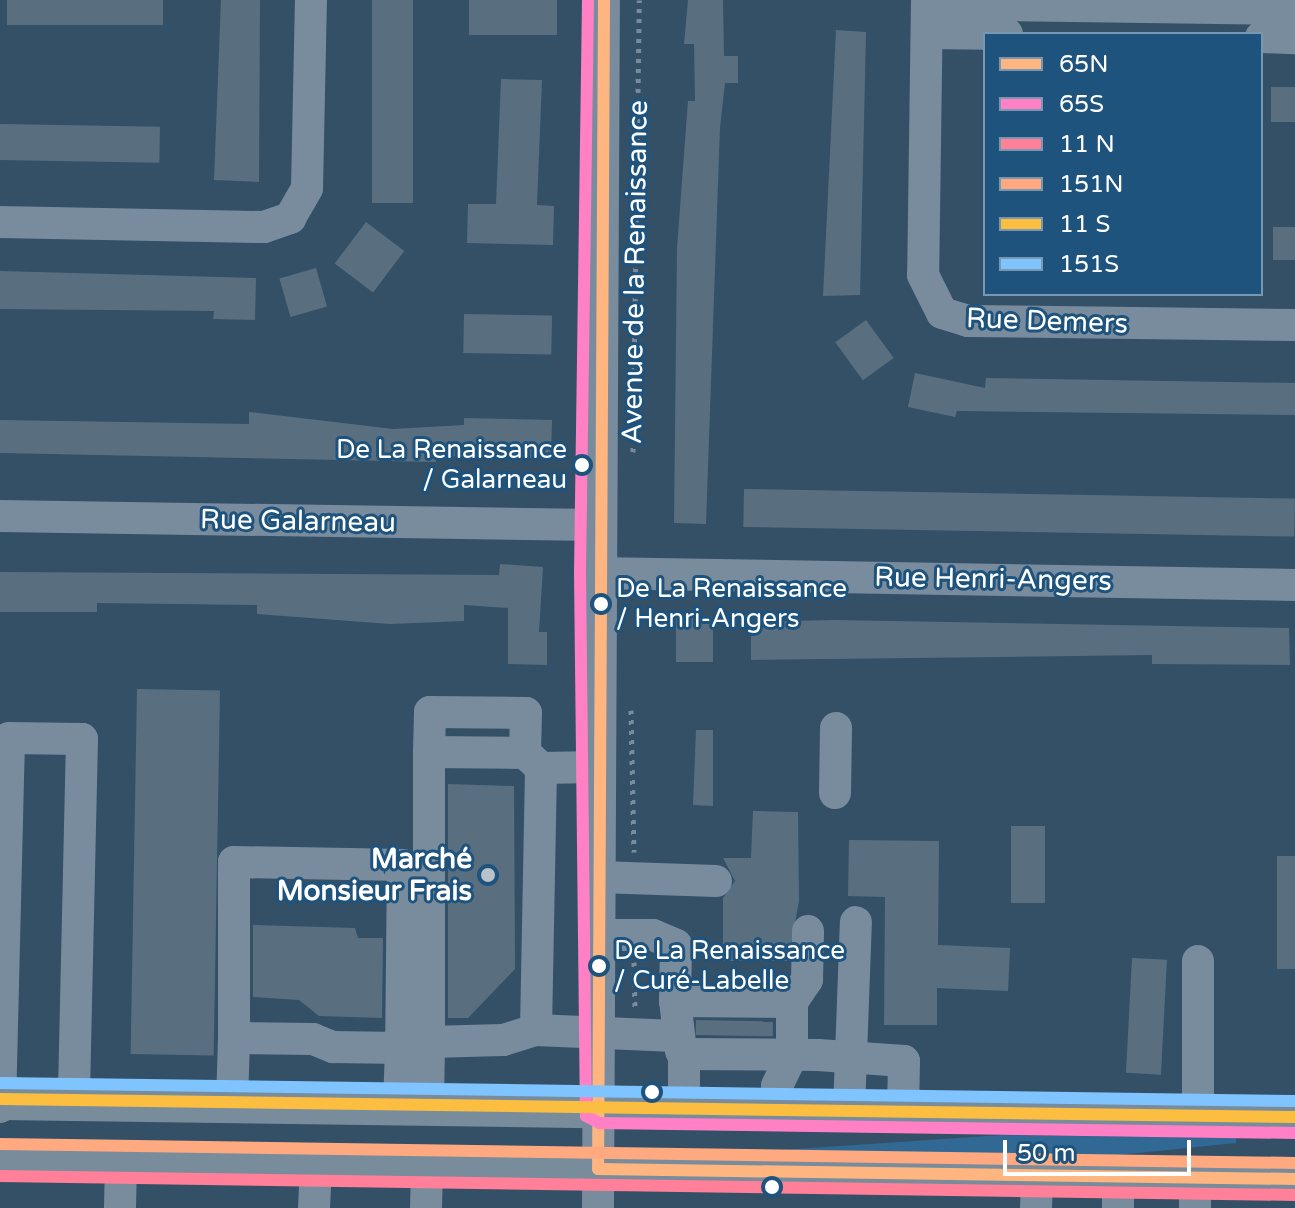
<!DOCTYPE html>
<meta charset="utf-8">
<style>
body{margin:0}
#map{position:relative;width:1295px;height:1208px;overflow:hidden;background:#345067;font-family:"Varela Round",sans-serif}
div>[style]{position:absolute}
[style*='--x']{left:calc(var(--x)*1px);top:calc(var(--y)*1px);width:calc(var(--w)*1px);rotate:calc(var(--a)*1deg)}
.green>*{inset:0;background:#316994}
.building>*{inset:0;background:#596f80;transform-origin:0 0}
.path>*{height:5px;margin-top:-2.5px;transform-origin:0;background:repeating-linear-gradient(90deg,#788c9e 0 4px,transparent 0 10px)}
.minor>*{height:32px;margin:-16px;padding:0 16px;transform-origin:16px;border-radius:16px;background:#788c9e}
.major>*{height:42px;margin:-21px;padding:0 21px;transform-origin:21px;border-radius:21px;background:#788c9c}
.bus-1>*{height:12px;margin:-6px;padding:0 6px;transform-origin:6px;border-radius:6px;background:#ffb580}
.bus-2>*{height:12px;margin:-6px;padding:0 6px;transform-origin:6px;border-radius:6px;background:#ff80c5}
.bus-3>*{height:12px;margin:-6px;padding:0 6px;transform-origin:6px;border-radius:6px;background:#ff8098}
.bus-4>*{height:12px;margin:-6px;padding:0 6px;transform-origin:6px;border-radius:6px;background:#ffa980}
.bus-5>*{height:12px;margin:-6px;padding:0 6px;transform-origin:6px;border-radius:6px;background:#fbbe40}
.bus-6>*{height:12px;margin:-6px;padding:0 6px;transform-origin:6px;border-radius:6px;background:#80c4ff}
.dots>*{width:22px;height:22px;translate:-50% -50%;box-sizing:border-box;border:4px solid #1e537d;border-radius:50%}
span{translate:-50% -50%;white-space:nowrap;text-align:center;line-height:1.15;-webkit-text-stroke:6px #1e537d;paint-order:stroke}
.bus-label{font-size:26px;color:#fff}
.right{translate:-100% -50%;text-align:right}
.left{translate:0 -50%;text-align:left}
.street-label{font-size:28px;color:#fff}
.poi-label{font-size:28px;color:#fff;font-weight:700}
.legend{position:absolute;left:983px;top:32px;width:280px;height:264px;box-sizing:border-box;background:#1e537d;border:2px solid #7898b1;margin:0;padding:10px 14px;list-style:none;font-size:24px;color:#fff}
.legend li{display:flex;align-items:center;gap:16px;height:40px}
.legend b{width:40px;border:2px solid #7898b1}
.scale{position:absolute;left:1003px;top:1140px;width:188px;height:36px;box-sizing:border-box;border:4px solid #fff;border-top:0;padding-left:10px;font-size:24px;line-height:28px;white-space:nowrap;color:#fff;-webkit-text-stroke:6px #1e537d;paint-order:stroke}
</style>
<div id="map">
<div class="green">
<i style="clip-path:polygon(1002px 1135px,1236px 1138px,1236px 1143px,1118px 1155px,782px 1150px)"></i>
</div>
<div class="building">
<i style="left:7px;top:0;width:156px;height:25px"></i>
<i style="clip-path:polygon(221px 0,260px 0,259px 182px,214px 180px)"></i>
<i style="left:372px;top:0;width:41px;height:203px"></i>
<i style="left:469px;top:0;width:88px;height:35px"></i>
<i style="clip-path:polygon(688px 0,723px 0,724px 56px,738px 56px,738px 83px,725px 83px,720px 127px,706px 524px,674px 523px,677px 248px,688px 101px,695px 101px,694px 44px,684px 44px)"></i>
<i style="clip-path:polygon(836px 30px,866px 32px,860px 295px,823px 296px)"></i>
<i style="clip-path:polygon(501px 79px,542px 80px,537px 205px,554px 206px,553px 245px,467px 243px,468px 204px,496px 204px)"></i>
<i style="left:1295px;top:87px;width:35px;height:24px;rotate:90deg"></i>
<i style="left:0;top:124px;width:160px;height:36px;rotate:1deg"></i>
<i style="left:366px;top:222px;width:48px;height:52px;rotate:37deg"></i>
<i style="left:1273px;top:227px;width:22px;height:33px"></i>
<i style="left:316px;top:268px;width:40px;height:38px;rotate:74deg"></i>
<i style="clip-path:polygon(0 271px,256px 278px,255px 320px,213px 319px,214px 311px,0 309px)"></i>
<i style="left:464px;top:314px;width:88px;height:39px;rotate:1deg"></i>
<i style="left:866px;top:320px;width:47px;height:38px;rotate:54deg"></i>
<i style="clip-path:polygon(915px 373px,985px 388px,986px 378px,1295px 383px,1295px 415px,957px 411px,955px 417px,908px 407px)"></i>
<i style="clip-path:polygon(249px 412px,393px 429px,464px 425px,464px 418px,552px 420px,551px 458px,436px 456px,436px 462px,0 453px,0 420px,249px 424px)"></i>
<i style="left:744px;top:489px;width:551px;height:38px;rotate:1deg"></i>
<i style="clip-path:polygon(500px 564px,543px 567px,539px 632px,547px 632px,547px 665px,508px 664px,508px 608px,464px 605px,464px 621px,390px 624px,257px 614px,257px 605px,97px 603px,97px 612px,0 612px,0 572px,499px 575px)"></i>
<i style="left:676px;top:617px;width:37px;height:45px"></i>
<i style="clip-path:polygon(834px 620px,1289px 628px,1290px 665px,1152px 664px,1152px 655px,751px 660px,751px 622px)"></i>
<i style="left:137px;top:689px;width:83px;height:365px;rotate:1deg"></i>
<i style="clip-path:polygon(696px 730px,713px 730px,713px 806px,693px 805px)"></i>
<i style="clip-path:polygon(448px 784px,514px 786px,515px 969px,468px 1018px,448px 1018px)"></i>
<i style="clip-path:polygon(753px 811px,798px 812px,799px 901px,788px 961px,723px 961px,723px 898px,735px 881px,723px 858px,751px 858px)"></i>
<i style="left:1011px;top:826px;width:34px;height:77px"></i>
<i style="clip-path:polygon(849px 840px,939px 841px,938px 945px,1010px 948px,1008px 991px,937px 988px,937px 1025px,884px 1025px,885px 897px,848px 896px)"></i>
<i style="left:1277px;top:856px;width:18px;height:113px"></i>
<i style="clip-path:polygon(253px 925px,355px 928px,358px 938px,383px 938px,382px 1018px,319px 1016px,299px 1000px,253px 997px)"></i>
<i style="left:1132px;top:958px;width:35px;height:115px;rotate:3deg"></i>
<i style="left:696px;top:1020px;width:77px;height:15px;rotate:1deg"></i>
</div>
<div class="path">
<i style="--x:633;--y:452;--w:452;--a:-89.2"></i>
<i style="--x:631;--y:710;--w:142;--a:88.8"></i>
<i style="--x:634;--y:962;--w:46;--a:88.8"></i>
</div>
<div class="minor">
<i style="--x:927;--y:0;--w:275;--a:90.8"></i>
<i style="--x:923;--y:275;--w:42;--a:63.4"></i>
<i style="--x:942;--y:313;--w:27;--a:17"></i>
<i style="--x:968;--y:321;--w:327;--a:0.7"></i>
<i style="--x:927;--y:4;--w:368;--a:0.8"></i>
<i style="--x:927;--y:33;--w:80;--a:0.7"></i>
<i style="--x:1261;--y:37;--w:34;--a:2"></i>
<i style="--x:0;--y:222;--w:264;--a:1.1"></i>
<i style="--x:264;--y:227;--w:28;--a:-19"></i>
<i style="--x:290;--y:218;--w:34;--a:-60"></i>
<i style="--x:307;--y:188;--w:188;--a:-88.8"></i>
<i style="--x:0;--y:516;--w:596;--a:0.87"></i>
<i style="--x:596;--y:573;--w:699;--a:0.98"></i>
<i style="--x:429;--y:752;--w:290;--a:90"></i>
<i style="--x:525;--y:753;--w:40;--a:-88.6"></i>
<i style="--x:526;--y:713;--w:96;--a:-179.4"></i>
<i style="--x:430;--y:712;--w:40;--a:91.4"></i>
<i style="--x:429;--y:752;--w:96;--a:0.6"></i>
<i style="--x:525;--y:753;--w:22;--a:43"></i>
<i style="--x:835;--y:793;--w:65;--a:-89.1"></i>
<i style="--x:599;--y:877;--w:117;--a:2"></i>
<i style="--x:600;--y:935;--w:53;--a:0"></i>
<i style="--x:653;--y:935;--w:25;--a:23"></i>
<i style="--x:676;--y:945;--w:56;--a:91"></i>
<i style="--x:792;--y:1002;--w:27;--a:-56"></i>
<i style="--x:807;--y:980;--w:49;--a:-88.8"></i>
<i style="--x:536;--y:1030;--w:262;--a:-88.9"></i>
<i style="--x:541;--y:768;--w:57;--a:-1"></i>
<i style="--x:234;--y:1038;--w:176;--a:-90"></i>
<i style="--x:234;--y:862;--w:169;--a:1"></i>
<i style="--x:403;--y:865;--w:183;--a:90.6"></i>
<i style="--x:681;--y:1051;--w:50;--a:-96.8"></i>
<i style="--x:675;--y:1001;--w:117;--a:0.5"></i>
<i style="--x:792;--y:1002;--w:53;--a:90"></i>
<i style="--x:792;--y:1055;--w:34;--a:116"></i>
<i style="--x:777;--y:1086;--w:23;--a:88"></i>
<i style="--x:232;--y:1103;--w:65;--a:-88.2"></i>
<i style="--x:234;--y:1038;--w:79;--a:0.7"></i>
<i style="--x:313;--y:1039;--w:22;--a:22"></i>
<i style="--x:333;--y:1047;--w:68;--a:0.8"></i>
<i style="--x:401;--y:1048;--w:56;--a:92"></i>
<i style="--x:428;--y:1105;--w:63;--a:-89.1"></i>
<i style="--x:429;--y:1042;--w:74;--a:-1.5"></i>
<i style="--x:503;--y:1040;--w:34;--a:-17"></i>
<i style="--x:536;--y:1030;--w:139;--a:2.5"></i>
<i style="--x:0;--y:1107;--w:369;--a:-88.6"></i>
<i style="--x:9;--y:738;--w:73;--a:0.8"></i>
<i style="--x:82;--y:739;--w:361;--a:91.3"></i>
<i style="--x:684;--y:1108;--w:54;--a:-90"></i>
<i style="--x:684;--y:1054;--w:134;--a:0.4"></i>
<i style="--x:818;--y:1055;--w:86;--a:4"></i>
<i style="--x:904;--y:1061;--w:50;--a:91.1"></i>
<i style="--x:849;--y:1110;--w:188;--a:-87.9"></i>
<i style="--x:1198;--y:1116;--w:155;--a:-90"></i>
<i style="--x:120;--y:1208;--w:46;--a:-88.8"></i>
<i style="--x:314;--y:1208;--w:43;--a:-87.3"></i>
<i style="--x:426;--y:1208;--w:41;--a:-88.6"></i>
<i style="--x:598;--y:1208;--w:1208;--a:-89.72"></i>
<i style="--x:1036;--y:1208;--w:33;--a:-88"></i>
<i style="--x:1118;--y:1208;--w:32;--a:-90"></i>
<i style="--x:1195;--y:1208;--w:31;--a:-90"></i>
</div>
<div class="major">
<i style="--x:0;--y:1099;--w:1295;--a:0.8"></i>
<i style="--x:0;--y:1160;--w:1295;--a:0.84"></i>
</div>
<div class="bus-1">
<i style="--x:604;--y:0;--w:1169;--a:90.29"></i>
<i style="--x:598;--y:1169;--w:697;--a:0.82"></i>
</div>
<div class="bus-2">
<i style="--x:588;--y:0;--w:573;--a:90.8"></i>
<i style="--x:580;--y:573;--w:543;--a:89.37"></i>
<i style="--x:586;--y:1116;--w:15;--a:28"></i>
<i style="--x:599;--y:1123;--w:696;--a:0.82"></i>
</div>
<div class="bus-3">
<i style="--x:0;--y:1176;--w:1295;--a:0.84"></i>
</div>
<div class="bus-4">
<i style="--x:0;--y:1144;--w:1295;--a:0.84"></i>
</div>
<div class="bus-5">
<i style="--x:0;--y:1099;--w:1295;--a:0.8"></i>
</div>
<div class="bus-6">
<i style="--x:0;--y:1083;--w:1295;--a:0.8"></i>
</div>
<div class="dots">
<i style="left:582px;top:465px;background:#fff"></i>
<i style="left:601px;top:604px;background:#fff"></i>
<i style="left:488px;top:875px;background:#b8c2ca"></i>
<i style="left:599px;top:966px;background:#fff"></i>
<i style="left:652px;top:1092px;background:#fff"></i>
<i style="left:772px;top:1187px;background:#fff"></i>
</div>
<div class="bus-label">
<span class="right" style="left:567px;top:465px">De La Renaissance<br>/ Galarneau</span>
<span class="left" style="left:616px;top:604px">De La Renaissance<br>/ Henri-Angers</span>
<span class="left" style="left:614px;top:966px">De La Renaissance<br>/ Curé-Labelle</span>
</div>
<div class="street-label">
<span style="left:635px;top:272px;rotate:-89deg">Avenue de la Renaissance</span>
<span style="left:1047px;top:321px;rotate:2deg">Rue Demers</span>
<span style="left:298px;top:521px;rotate:1deg">Rue Galarneau</span>
<span style="left:993px;top:579px;rotate:1deg">Rue Henri-Angers</span>
</div>
<div class="poi-label">
<span class="right" style="left:472px;top:875px">Marché<br>Monsieur Frais</span>
</div>
<ul class="legend">
<li><b style="height:10px;background:#ffb580"></b>65N</li>
<li><b style="height:10px;background:#ff80c5"></b>65S</li>
<li><b style="height:10px;background:#ff8098"></b>11 N</li>
<li><b style="height:10px;background:#ffa980"></b>151N</li>
<li><b style="height:10px;background:#fbbe40"></b>11 S</li>
<li><b style="height:10px;background:#80c4ff"></b>151S</li>
</ul>
<div class="scale">50 m</div>
</div>
